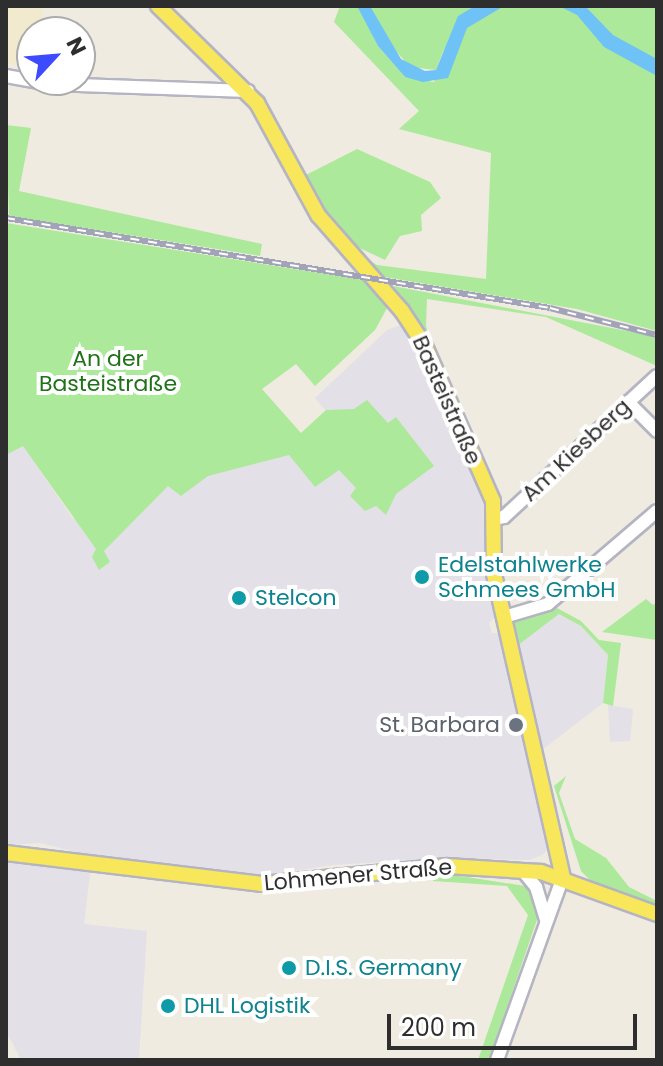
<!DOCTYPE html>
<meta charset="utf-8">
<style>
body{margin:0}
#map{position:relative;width:663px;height:1066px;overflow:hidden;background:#efebe0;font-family:Poppins,sans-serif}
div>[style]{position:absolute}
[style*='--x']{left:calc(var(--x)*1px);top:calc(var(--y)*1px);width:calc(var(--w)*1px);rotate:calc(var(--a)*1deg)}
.industrial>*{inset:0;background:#e3e0e8}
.education>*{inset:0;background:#f1eacf}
.green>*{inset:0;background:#ace99a}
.water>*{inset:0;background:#6ec2f6}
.roads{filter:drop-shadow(2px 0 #b4b4c2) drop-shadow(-2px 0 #b4b4c2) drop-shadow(0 2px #b4b4c2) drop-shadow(0 -2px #b4b4c2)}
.minor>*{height:12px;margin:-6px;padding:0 6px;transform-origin:6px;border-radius:6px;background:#fff}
.major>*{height:14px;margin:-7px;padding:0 7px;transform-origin:7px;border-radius:7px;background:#f9e75b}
.rail>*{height:6px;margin-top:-3px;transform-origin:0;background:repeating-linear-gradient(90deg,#fff 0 9px,#a2a2b9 0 18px);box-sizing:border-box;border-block:2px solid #a2a2b9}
.dots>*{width:22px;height:22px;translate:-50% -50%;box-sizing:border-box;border:4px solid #fff;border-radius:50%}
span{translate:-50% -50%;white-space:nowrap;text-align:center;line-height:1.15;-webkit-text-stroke:8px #fff;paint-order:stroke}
.park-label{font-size:22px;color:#1f7217}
.street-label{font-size:22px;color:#2e2e2e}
.culture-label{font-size:22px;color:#0d838f}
.left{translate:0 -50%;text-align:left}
.worship-label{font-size:22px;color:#5b616d}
.right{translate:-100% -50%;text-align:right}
.frame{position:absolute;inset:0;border:8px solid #2e2e2e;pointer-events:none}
.north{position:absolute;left:16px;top:16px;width:80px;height:80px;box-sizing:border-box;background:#fff;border:2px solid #ababab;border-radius:50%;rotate:64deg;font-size:22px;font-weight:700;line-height:32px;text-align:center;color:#2e2e2e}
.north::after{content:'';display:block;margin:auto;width:28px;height:36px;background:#3d4bff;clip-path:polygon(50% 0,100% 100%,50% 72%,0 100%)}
.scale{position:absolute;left:387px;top:1014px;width:250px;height:36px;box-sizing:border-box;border:4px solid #2e2e2e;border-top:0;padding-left:10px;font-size:24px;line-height:28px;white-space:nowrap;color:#2e2e2e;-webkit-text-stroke:6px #fff;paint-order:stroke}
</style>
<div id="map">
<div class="industrial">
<i style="clip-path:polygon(403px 324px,486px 504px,486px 561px,496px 616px,489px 623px,492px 633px,499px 633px,545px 826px,550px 845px,544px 854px,529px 860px,451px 858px,332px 865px,262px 876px,88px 855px,40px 843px,6px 845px,6px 455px,23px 445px,73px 519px,301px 433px,326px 411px,315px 398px,387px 330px)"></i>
<i style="clip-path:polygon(559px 614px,581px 626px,608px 655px,603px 703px,542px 750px,517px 646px)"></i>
<i style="clip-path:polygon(608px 705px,633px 709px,630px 741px,610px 742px)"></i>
<i style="clip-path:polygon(6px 857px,91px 866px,84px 924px,147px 931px,139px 1060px,21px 1060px,6px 1031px)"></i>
</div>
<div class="education">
<i style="clip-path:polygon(6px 6px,40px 6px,43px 12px,42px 32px,32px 32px,32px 69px,6px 63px)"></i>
</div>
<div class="green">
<i style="clip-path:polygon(340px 6px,358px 6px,378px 46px,405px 77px,434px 82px,445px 46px,436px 70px,410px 67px,384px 37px,370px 6px,657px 6px,657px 331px,577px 309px,378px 276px,364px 257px,377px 265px,486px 279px,491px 153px,399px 129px,419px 111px,334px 22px)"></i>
<i style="clip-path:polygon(6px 125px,31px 128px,19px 191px,262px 244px,260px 256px,9px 216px)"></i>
<i style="clip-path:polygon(357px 149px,430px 182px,441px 198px,421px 215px,422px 231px,400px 236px,385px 260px,349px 243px,328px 221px,302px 177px)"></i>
<i style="clip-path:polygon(6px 223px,364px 280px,387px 308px,375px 330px,315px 386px,296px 364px,262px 389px,301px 433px,326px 410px,354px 409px,367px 400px,388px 423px,396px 417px,434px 466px,396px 494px,386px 515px,376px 506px,365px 511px,350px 496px,356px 488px,339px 470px,315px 487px,289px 455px,208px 476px,181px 496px,168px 486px,104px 551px,110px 562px,99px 570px,92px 557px,96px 549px,23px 446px,6px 455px)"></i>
<i style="clip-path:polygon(383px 284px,648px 335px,657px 339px,657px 366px,546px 317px,427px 299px,426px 326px,437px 363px,399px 301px,402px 295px,394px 295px)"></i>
<i style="clip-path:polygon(646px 599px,653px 605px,657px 602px,657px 640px,602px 632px)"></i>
<i style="clip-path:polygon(555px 607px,581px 621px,599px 640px,621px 643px,613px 706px,603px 703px,608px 655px,581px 626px,559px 614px,517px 646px,512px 624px,516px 617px)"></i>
<i style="clip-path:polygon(566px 776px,559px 793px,575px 839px,606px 858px,629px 887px,657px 901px,657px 907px,591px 881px,581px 871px,554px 786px)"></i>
<i style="clip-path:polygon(454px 875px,525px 886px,540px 911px,489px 1060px,478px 1060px,528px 915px,507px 886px,433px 881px,433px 876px)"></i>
</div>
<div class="water">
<i style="clip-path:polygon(370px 6px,401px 59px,425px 71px,436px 70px,458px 16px,475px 6px,504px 6px,467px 28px,448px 78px,423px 82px,405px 77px,378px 46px,358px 8px)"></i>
<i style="clip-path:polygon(559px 6px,585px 6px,613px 35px,657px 59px,657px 76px,604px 47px,577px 15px)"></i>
</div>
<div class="roads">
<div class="minor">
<i style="--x:6;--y:76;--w:45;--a:10.3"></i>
<i style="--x:50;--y:84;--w:198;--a:2"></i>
<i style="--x:628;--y:402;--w:41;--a:45"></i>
<i style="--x:493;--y:519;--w:11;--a:-10"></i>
<i style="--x:504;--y:517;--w:208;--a:-42.7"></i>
<i style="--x:504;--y:617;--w:46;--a:-16.5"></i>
<i style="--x:548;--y:604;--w:143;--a:-40.5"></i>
<i style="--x:523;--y:871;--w:21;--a:51"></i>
<i style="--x:536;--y:887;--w:34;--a:73"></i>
<i style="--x:497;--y:1060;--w:195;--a:-70.2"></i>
</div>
<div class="major">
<i style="--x:158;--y:6;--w:139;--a:44.4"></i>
<i style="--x:257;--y:103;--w:128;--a:61.4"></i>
<i style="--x:318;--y:215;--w:128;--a:48.8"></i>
<i style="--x:402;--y:311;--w:42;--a:56.7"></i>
<i style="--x:425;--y:346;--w:169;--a:66.3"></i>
<i style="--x:493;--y:501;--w:73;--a:89.2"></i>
<i style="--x:494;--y:574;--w:311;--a:77.2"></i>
<i style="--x:6;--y:853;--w:258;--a:6.9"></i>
<i style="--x:262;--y:884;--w:186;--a:-5.6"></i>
<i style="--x:447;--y:866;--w:94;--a:3.7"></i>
<i style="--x:541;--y:872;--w:123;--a:19.9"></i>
</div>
</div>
<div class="rail">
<i style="--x:6;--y:218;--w:551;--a:9.39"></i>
<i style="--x:550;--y:308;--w:110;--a:14.2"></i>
</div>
<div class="dots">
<i style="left:422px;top:577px;background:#0f9aa8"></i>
<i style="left:239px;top:598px;background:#0f9aa8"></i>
<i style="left:516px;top:725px;background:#6b7280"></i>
<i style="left:289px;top:968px;background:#0f9aa8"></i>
<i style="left:168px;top:1006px;background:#0f9aa8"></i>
</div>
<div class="park-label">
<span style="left:108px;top:371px">An der<br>Basteistraße</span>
</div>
<div class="street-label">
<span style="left:447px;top:400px;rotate:66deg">Basteistraße</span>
<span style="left:576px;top:450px;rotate:-43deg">Am Kiesberg</span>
<span style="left:358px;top:875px;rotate:-5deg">Lohmener Straße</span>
</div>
<div class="culture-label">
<span class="left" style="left:438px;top:577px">Edelstahlwerke<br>Schmees GmbH</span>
<span class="left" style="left:255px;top:598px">Stelcon</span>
<span class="left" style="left:305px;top:968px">D.I.S. Germany</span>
<span class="left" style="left:184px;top:1006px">DHL Logistik</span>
</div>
<div class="worship-label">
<span class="right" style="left:500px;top:725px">St. Barbara</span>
</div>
<div class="frame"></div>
<div class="north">N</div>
<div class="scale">200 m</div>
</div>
